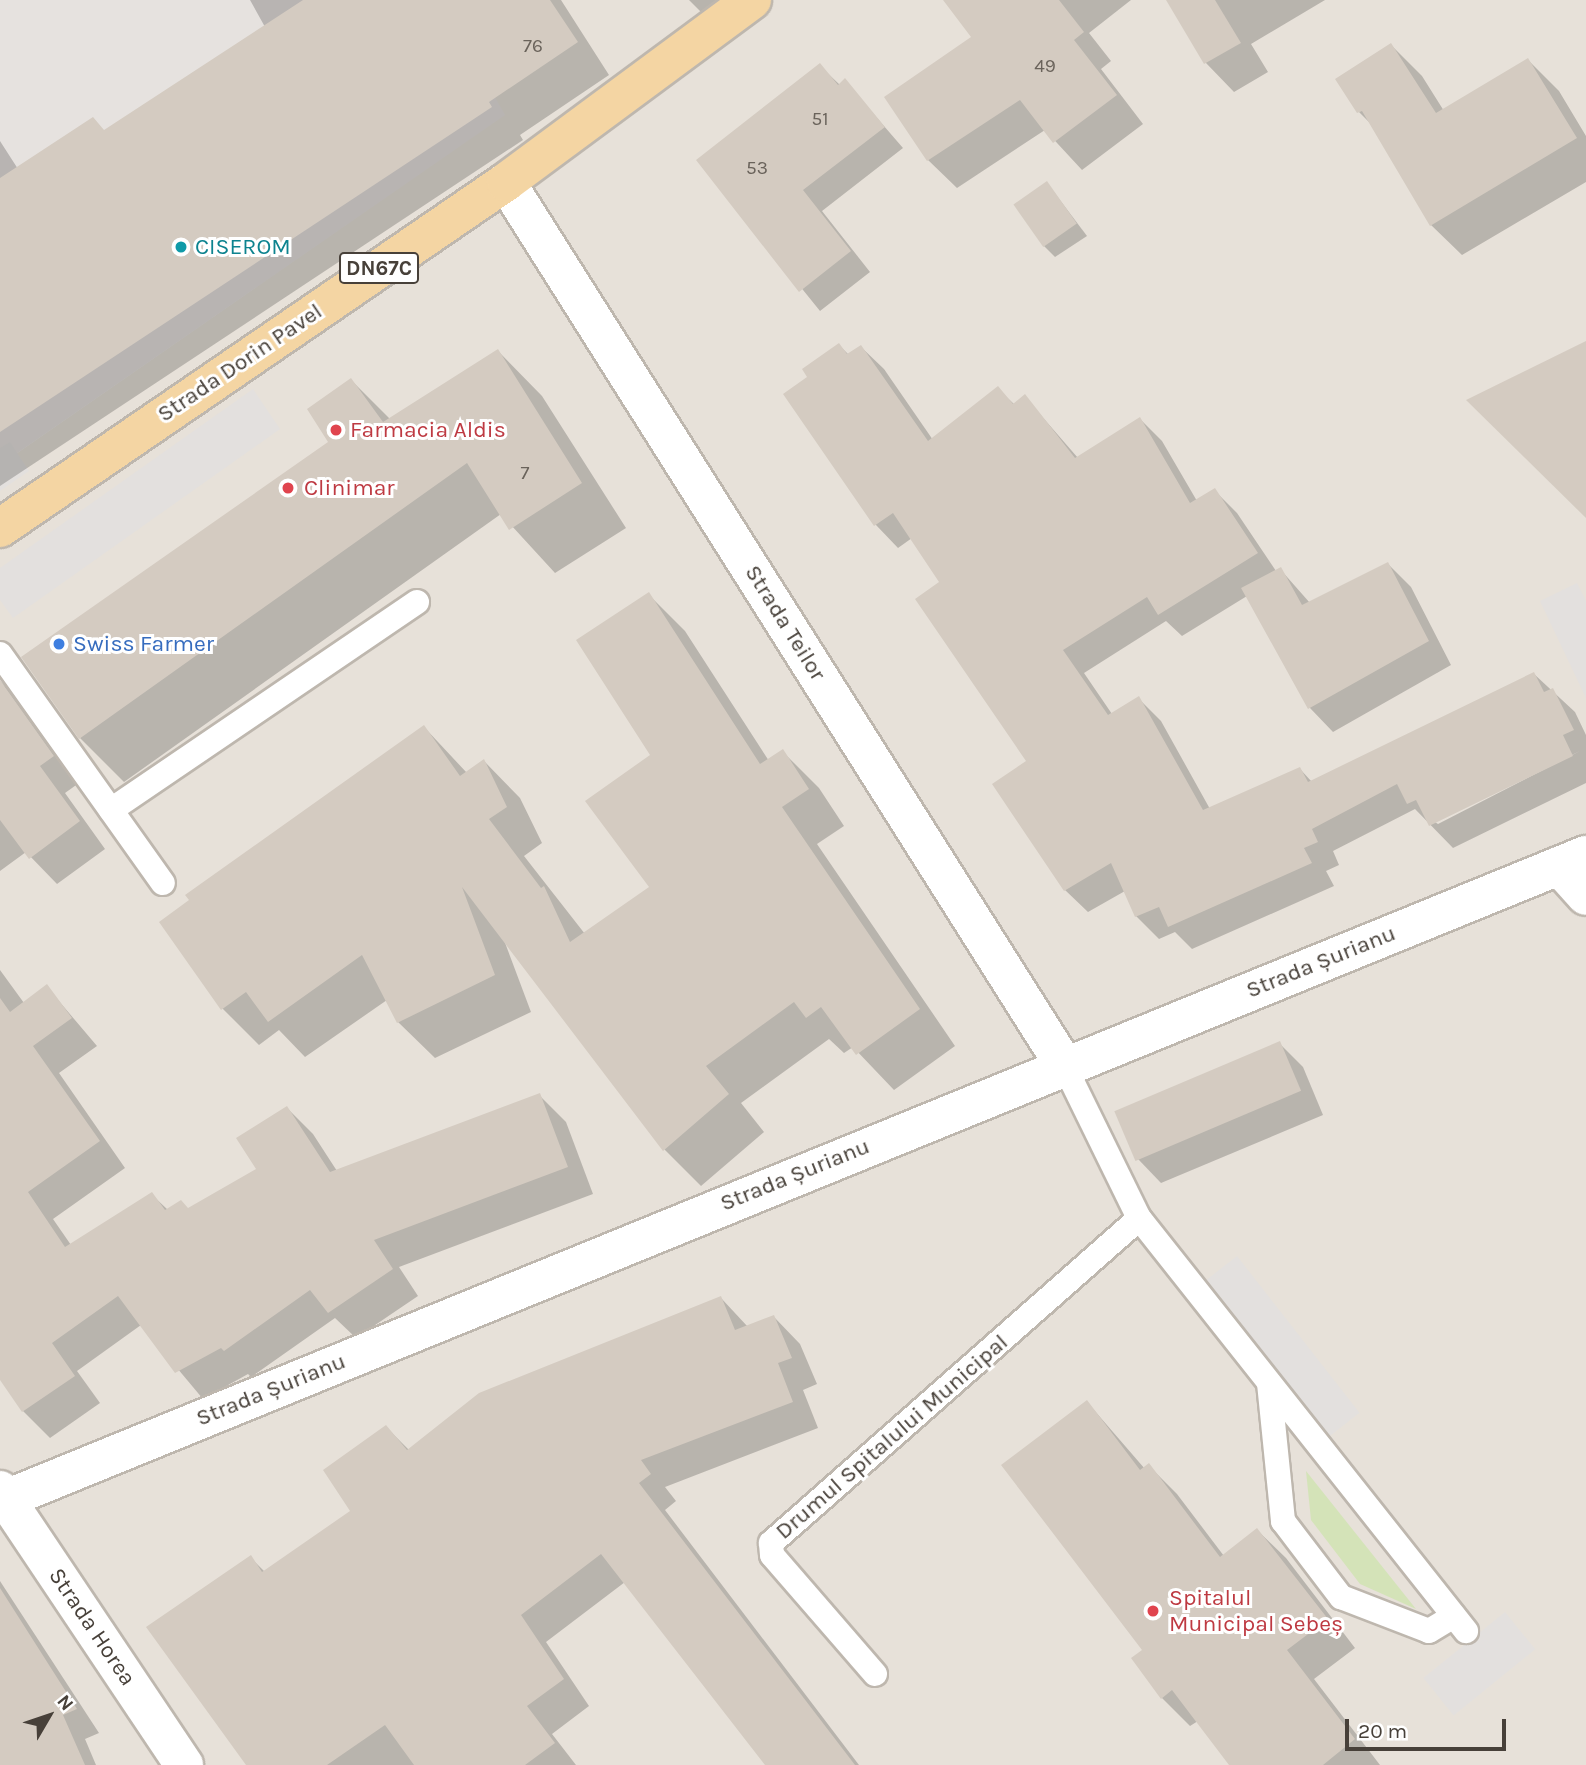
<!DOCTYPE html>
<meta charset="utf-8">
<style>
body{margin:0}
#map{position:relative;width:1586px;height:1765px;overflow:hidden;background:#f3f0ea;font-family:Karla,sans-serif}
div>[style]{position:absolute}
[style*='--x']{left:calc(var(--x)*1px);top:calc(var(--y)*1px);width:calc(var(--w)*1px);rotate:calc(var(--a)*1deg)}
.residential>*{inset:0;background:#e7e1d9}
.industrial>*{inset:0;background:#e6e2df}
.green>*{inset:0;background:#d4e3b8}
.parking>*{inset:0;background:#e3e0de;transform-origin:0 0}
.shadow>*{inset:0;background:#0003}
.building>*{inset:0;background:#d4cbc1;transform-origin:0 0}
.roads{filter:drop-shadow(2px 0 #beb7ae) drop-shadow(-2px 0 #beb7ae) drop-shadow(0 2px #beb7ae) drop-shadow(0 -2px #beb7ae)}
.lane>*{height:24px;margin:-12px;padding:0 12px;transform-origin:12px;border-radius:12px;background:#fff}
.street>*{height:38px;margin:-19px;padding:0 19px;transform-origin:19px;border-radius:19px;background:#fff}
.primary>*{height:38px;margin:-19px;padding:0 19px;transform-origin:19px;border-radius:19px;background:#f4d5a3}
.dots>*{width:19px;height:19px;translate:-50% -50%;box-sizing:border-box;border:4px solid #fff;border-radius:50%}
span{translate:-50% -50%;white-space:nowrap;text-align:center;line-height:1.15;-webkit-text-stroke:6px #fff;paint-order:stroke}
.number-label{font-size:19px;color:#6a635b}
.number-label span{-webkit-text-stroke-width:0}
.shield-label span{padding:2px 5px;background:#fff;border:2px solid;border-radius:5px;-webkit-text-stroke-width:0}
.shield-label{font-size:21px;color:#474039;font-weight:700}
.culture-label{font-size:23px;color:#0d838f}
.left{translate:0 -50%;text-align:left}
.street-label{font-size:23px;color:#474039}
.health-label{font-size:23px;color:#be3a42}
.shop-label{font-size:23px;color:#366cbe}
.north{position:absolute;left:14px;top:1681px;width:70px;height:70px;-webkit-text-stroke:5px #fff;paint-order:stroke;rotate:51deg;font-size:19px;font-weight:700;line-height:28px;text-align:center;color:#474039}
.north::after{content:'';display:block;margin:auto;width:24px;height:32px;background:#474039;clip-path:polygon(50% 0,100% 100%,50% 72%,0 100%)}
.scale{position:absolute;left:1345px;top:1719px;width:161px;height:32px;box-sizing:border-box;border:4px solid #474039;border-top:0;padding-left:9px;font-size:21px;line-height:24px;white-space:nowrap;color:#474039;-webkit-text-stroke:5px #fff;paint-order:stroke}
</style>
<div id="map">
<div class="residential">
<i style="clip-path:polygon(440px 0,1586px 0,1586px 1765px,0 1765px,0 465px,504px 115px)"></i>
</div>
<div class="industrial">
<i style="clip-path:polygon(0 0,440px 0,505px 115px,0 465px)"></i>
</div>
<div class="green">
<i style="clip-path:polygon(1306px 1471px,1416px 1609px,1360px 1584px,1311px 1520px)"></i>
</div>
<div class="parking">
<i style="clip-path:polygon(253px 389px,280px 429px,13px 618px,0 600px,0 568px)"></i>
<i style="clip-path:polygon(10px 442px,29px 471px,0 491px,0 448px)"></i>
<i style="clip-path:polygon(1577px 583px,1586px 601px,1586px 698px,1540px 601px)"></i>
<i style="left:1237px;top:1256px;width:199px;height:40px;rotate:52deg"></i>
<i style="left:1505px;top:1612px;width:48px;height:105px;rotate:51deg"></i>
</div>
<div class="shadow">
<i style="clip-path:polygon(250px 0,561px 0,609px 75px,520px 135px,523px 140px,0 486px,0 141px,18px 169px,105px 131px,265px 27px)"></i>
<i style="clip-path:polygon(689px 0,721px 0,702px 13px)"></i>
<i style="clip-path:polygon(966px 0,1131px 0,1089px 33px,1111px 61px,1101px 69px,1143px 124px,1082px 170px,1045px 130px,957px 188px,928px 160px,974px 38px)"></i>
<i style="clip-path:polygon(1168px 0,1325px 0,1251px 44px,1268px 72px,1234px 92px,1206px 63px)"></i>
<i style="clip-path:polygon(1391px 45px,1422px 76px,1444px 111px,1528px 60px,1559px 91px,1586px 136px,1586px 182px,1462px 255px,1431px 225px,1373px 126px,1359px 112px)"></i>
<i style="clip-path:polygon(820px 66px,840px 85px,845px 81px,903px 148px,822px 211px,870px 272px,820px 311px,698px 160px)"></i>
<i style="clip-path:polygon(1047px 183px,1087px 236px,1055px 257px,1044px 246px)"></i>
<i style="clip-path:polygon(evenodd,839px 345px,849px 355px,861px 347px,884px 369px,933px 440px,998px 389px,1015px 405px,1025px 397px,1078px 458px,1140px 419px,1162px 441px,1197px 501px,1214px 490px,1237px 513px,1276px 571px,1280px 569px,1310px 603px,1388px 564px,1411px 587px,1451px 665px,1333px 732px,1310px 708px,1247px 596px,1182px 636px,1166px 621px,1084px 673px,1112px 714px,1139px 699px,1161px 721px,1210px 809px,1300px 769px,1312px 782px,1534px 674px,1575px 712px,1586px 735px,1586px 783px,1453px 848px,1415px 809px,1333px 851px,1339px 865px,1326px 871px,1334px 886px,1192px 949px,1175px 932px,1159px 939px,1136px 916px,1125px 891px,1088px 912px,1065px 890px,1028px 761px,941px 582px,912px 538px,898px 548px,876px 525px,785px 394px,809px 377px,839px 345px,1580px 751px,1438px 824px,1435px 822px,1580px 751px)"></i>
<i style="clip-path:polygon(498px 351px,542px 396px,626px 528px,555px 573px,501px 514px,124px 782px,80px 738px,331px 442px,351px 380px,391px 420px)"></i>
<i style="clip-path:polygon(649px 595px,685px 631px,769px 761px,783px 752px,819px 788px,844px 826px,817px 844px,955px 1046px,894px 1090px,853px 1047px,844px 1053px,829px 1039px,741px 1103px,764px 1132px,701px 1186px,665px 1150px,504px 940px,531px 1012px,435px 1058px,398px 1022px,387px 1000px,305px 1057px,279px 1030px,259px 1045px,222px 1008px,424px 727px,467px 773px,484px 761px,520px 798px,542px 843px,524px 856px,585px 934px,652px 887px)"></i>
<i style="clip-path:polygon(0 681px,23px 703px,79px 783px,65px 793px,105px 849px,57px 884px,26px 852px,0 871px)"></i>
<i style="clip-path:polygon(0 970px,24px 1003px,47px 987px,97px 1046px,59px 1073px,125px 1168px,53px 1219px,71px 1245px,151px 1194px,168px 1210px,189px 1210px,259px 1169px,287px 1108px,313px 1134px,337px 1171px,539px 1095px,566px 1122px,593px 1194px,399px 1267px,418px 1296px,356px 1338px,335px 1318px,251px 1377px,248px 1374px,203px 1399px,141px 1325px,77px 1371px,100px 1403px,50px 1438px,23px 1411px,0 1376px)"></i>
<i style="clip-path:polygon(1279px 1043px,1303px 1067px,1323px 1115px,1161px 1183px,1138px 1159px)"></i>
<i style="clip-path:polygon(721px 1298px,748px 1327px,774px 1317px,800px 1344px,817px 1384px,803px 1390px,818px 1428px,665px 1487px,676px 1501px,665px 1510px,859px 1765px,768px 1765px,625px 1582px,546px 1642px,589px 1706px,552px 1734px,576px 1765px,246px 1765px,251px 1558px,265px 1572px,353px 1511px,386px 1427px,409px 1450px)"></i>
<i style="clip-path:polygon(1087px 1402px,1145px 1469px,1149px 1466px,1177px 1494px,1224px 1556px,1257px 1530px,1286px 1558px,1355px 1648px,1314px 1679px,1380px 1765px,1231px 1765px,1198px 1721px,1190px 1726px,1162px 1698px,1144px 1650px)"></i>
<i style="clip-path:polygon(0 1581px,99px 1733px,85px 1739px,96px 1765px,0 1765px)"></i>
</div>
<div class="building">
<i style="clip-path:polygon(303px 0,550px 0,578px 42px,489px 102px,492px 107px,0 432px,0 178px,93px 117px,104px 130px)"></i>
<i style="clip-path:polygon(943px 0,1059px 0,1084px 32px,1074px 40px,1117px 95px,1053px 143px,1020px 100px,927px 161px,884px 97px,971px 37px)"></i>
<i style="clip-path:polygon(1166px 0,1215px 0,1241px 43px,1204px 64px)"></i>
<i style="clip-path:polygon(1391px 43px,1436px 113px,1528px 58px,1577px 138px,1430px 226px,1362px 111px,1357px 113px,1335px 79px)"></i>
<i style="clip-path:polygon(820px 63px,838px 85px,845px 78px,885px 127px,803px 190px,851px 251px,799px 292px,696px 160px)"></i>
<i style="left:1047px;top:181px;width:52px;height:41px;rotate:55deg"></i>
<i style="clip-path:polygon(1586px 341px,1586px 518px,1466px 400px)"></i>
<i style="clip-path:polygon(839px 343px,847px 354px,861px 345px,928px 441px,998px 386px,1013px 404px,1025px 394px,1075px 458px,1140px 417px,1190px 503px,1215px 488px,1258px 553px,1158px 615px,1147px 597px,1063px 650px,1108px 715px,1139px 696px,1203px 810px,1300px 767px,1308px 782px,1534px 672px,1544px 692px,1553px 688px,1574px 730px,1563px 735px,1573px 756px,1429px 826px,1416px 800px,1407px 804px,1397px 784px,1312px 829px,1318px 842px,1304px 848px,1312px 863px,1168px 927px,1159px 907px,1135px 917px,1111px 863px,1064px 891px,992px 784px,1026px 761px,915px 599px,939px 582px,893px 513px,874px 526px,783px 394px,807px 377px,802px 369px)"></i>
<i style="clip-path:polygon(498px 349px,582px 483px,509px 530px,467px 463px,79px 739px,21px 657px,328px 442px,307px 409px,351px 378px,383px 422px)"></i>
<i style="clip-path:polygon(1388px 562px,1429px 641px,1308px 709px,1241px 588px,1281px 567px,1302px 605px)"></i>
<i style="clip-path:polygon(649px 592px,760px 764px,783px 749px,809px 789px,782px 807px,920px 1009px,856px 1055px,821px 1007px,806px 1018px,794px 1002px,706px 1066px,729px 1094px,663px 1151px,462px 887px,495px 975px,397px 1023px,362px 955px,268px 1022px,246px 992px,221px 1010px,159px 922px,189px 900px,185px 895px,424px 725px,460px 776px,484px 759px,507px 807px,489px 819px,541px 888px,544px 886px,570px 942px,649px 887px,585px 801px,650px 755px,576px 640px)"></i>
<i style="clip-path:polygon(0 680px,54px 756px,40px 766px,80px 821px,29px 859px,0 820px)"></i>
<i style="clip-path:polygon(47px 984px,72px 1018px,33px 1046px,100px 1141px,28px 1192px,65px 1247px,152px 1192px,165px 1210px,181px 1200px,188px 1208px,256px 1169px,236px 1138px,287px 1106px,330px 1172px,540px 1093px,568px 1167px,374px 1240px,393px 1269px,328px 1313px,310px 1290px,224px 1351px,221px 1348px,175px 1373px,118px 1296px,52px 1343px,75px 1376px,22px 1412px,0 1380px,0 998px,10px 1012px)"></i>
<i style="left:1280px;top:1041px;width:54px;height:180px;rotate:67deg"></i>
<i style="clip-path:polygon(721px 1296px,735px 1330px,774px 1315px,792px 1358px,778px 1363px,793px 1402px,641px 1460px,651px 1474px,639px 1483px,855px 1765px,765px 1765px,601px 1554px,521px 1615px,564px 1679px,527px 1706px,555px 1743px,525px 1765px,414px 1765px,385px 1725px,327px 1765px,246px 1765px,146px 1627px,251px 1555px,262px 1572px,350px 1511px,323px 1470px,386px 1425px,407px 1450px,479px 1393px)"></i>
<i style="clip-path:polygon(1087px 1400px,1140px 1470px,1149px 1463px,1220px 1557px,1257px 1528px,1328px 1619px,1287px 1650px,1355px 1739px,1323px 1765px,1229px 1765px,1172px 1690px,1161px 1699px,1131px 1658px,1142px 1650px,1001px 1465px)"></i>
<i style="clip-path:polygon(0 1588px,77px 1709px,63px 1715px,85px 1765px,0 1765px)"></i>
</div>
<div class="roads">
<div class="lane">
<i style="--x:0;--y:654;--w:281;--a:54.6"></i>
<i style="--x:111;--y:810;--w:370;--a:-34.2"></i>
<i style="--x:1064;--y:1065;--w:170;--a:63.9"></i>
<i style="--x:1139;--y:1218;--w:527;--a:51.63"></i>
<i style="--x:1269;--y:1383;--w:139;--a:84.2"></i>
<i style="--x:1283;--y:1521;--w:96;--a:52.7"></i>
<i style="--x:1341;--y:1597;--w:94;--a:21.1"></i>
<i style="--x:1429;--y:1631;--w:29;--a:-31"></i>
<i style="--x:875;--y:1674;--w:157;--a:-130.9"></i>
<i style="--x:772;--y:1555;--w:12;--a:-95"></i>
<i style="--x:771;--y:1543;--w:491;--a:-41.4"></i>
</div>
<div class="street">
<i style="--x:506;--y:182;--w:1045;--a:57.71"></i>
<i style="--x:1559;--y:866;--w:40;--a:48"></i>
<i style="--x:0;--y:1490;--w:331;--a:56.2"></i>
<i style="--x:6;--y:1499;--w:1706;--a:-22.18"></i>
</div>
<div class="primary">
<i style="--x:0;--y:528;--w:613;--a:-34.36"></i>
<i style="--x:506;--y:182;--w:306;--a:-36.5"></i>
</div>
</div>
<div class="dots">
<i style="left:181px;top:247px;background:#0f9aa8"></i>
<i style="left:336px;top:430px;background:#e0444e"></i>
<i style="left:288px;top:488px;background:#e0444e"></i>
<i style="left:59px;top:644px;background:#3f7fe0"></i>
<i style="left:1153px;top:1611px;background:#e0444e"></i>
</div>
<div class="number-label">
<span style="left:533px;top:47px">76</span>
<span style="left:1045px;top:67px">49</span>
<span style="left:820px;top:120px">51</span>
<span style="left:757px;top:169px">53</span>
<span style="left:525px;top:474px">7</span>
</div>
<div class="shield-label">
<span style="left:379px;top:268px">DN67C</span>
</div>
<div class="culture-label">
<span class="left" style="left:195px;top:247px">CISEROM</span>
</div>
<div class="street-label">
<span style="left:240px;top:363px;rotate:-34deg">Strada Dorin Pavel</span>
<span style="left:785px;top:623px;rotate:58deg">Strada Teilor</span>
<span style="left:1321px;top:962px;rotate:-22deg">Strada Șurianu</span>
<span style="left:795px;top:1175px;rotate:-22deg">Strada Șurianu</span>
<span style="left:271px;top:1390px;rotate:-22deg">Strada Șurianu</span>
<span style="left:892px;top:1437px;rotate:-41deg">Drumul Spitalului Municipal</span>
<span style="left:92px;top:1627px;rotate:56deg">Strada Horea</span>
</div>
<div class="health-label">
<span class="left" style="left:350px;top:430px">Farmacia Aldis</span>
<span class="left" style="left:304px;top:488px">Clinimar</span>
<span class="left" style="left:1169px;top:1611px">Spitalul<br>Municipal Sebeș</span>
</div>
<div class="shop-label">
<span class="left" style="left:73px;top:644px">Swiss Farmer</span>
</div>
<div class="north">N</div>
<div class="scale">20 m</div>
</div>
